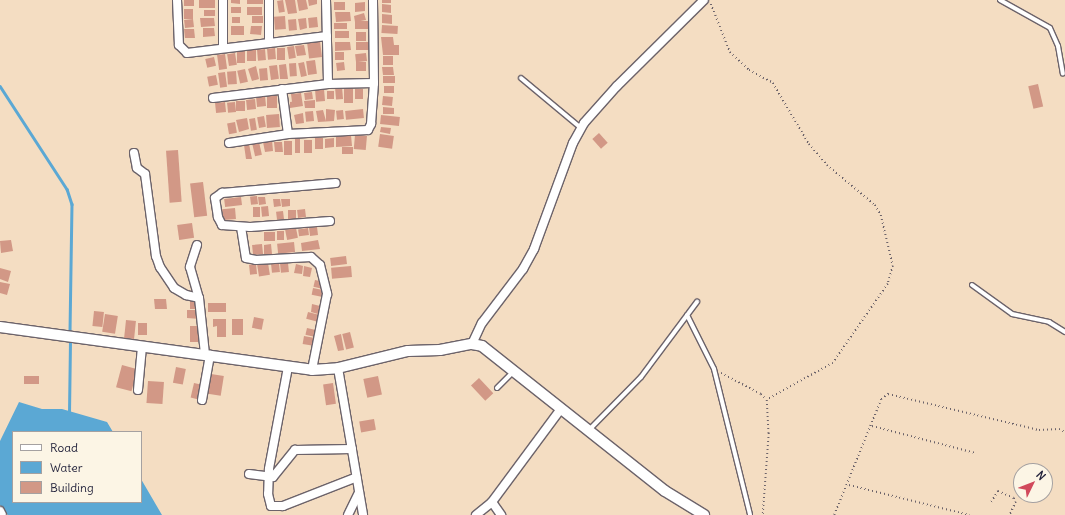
<!DOCTYPE html>
<style>
body{margin:0}
#map{position:relative;width:1065px;height:515px;overflow:hidden;background:#f4ddc2;font-family:Delius,sans-serif}
div>[style]{position:absolute}
[style*='--x']{left:calc(var(--x)*1px);top:calc(var(--y)*1px);width:calc(var(--w)*1px);rotate:calc(var(--a)*1deg)}
.water>*{inset:0;background:#5ba8d4}
.stream>*{height:2.5px;margin:-1.25px;padding:0 1.25px;transform-origin:1.25px;border-radius:1.25px;background:#5ba8d4}
.building>*{inset:0;background:#d29886;transform-origin:0 0}
.path>*{height:1.5px;margin-top:-0.75px;transform-origin:0;background:repeating-linear-gradient(90deg,#6c636a 0 1px,transparent 0 4px)}
.roads{filter:drop-shadow(1px 0 #6c636a) drop-shadow(-1px 0 #6c636a) drop-shadow(0 1px #6c636a) drop-shadow(0 -1px #6c636a)}
.service>*{height:4px;margin:-2px;padding:0 2px;transform-origin:2px;border-radius:2px;background:#fff}
.minor>*{height:8px;margin:-4px;padding:0 4px;transform-origin:4px;border-radius:4px;background:#fff}
.tertiary>*{height:10px;margin:-5px;padding:0 5px;transform-origin:5px;border-radius:5px;background:#fff}
span{translate:-50% -50%;white-space:nowrap;text-align:center;line-height:1.15;-webkit-text-stroke:3px #fcf5e5;paint-order:stroke}
.legend{position:absolute;left:12px;top:431px;width:130px;height:72px;box-sizing:border-box;background:#fcf5e5;border:1px solid #a5a1a1;margin:0;padding:5px 7px;list-style:none;font-size:12px;color:#22223b}
.legend li{display:flex;align-items:center;gap:8px;height:20px}
.legend b{width:20px;border:1px solid #a5a1a1}
.north{position:absolute;left:1013px;top:463px;width:40px;height:40px;box-sizing:border-box;background:#fcf5e5;border:1px solid #a5a1a1;border-radius:50%;rotate:47deg;font-size:11px;font-weight:700;line-height:16px;text-align:center;color:#22223b}
.north::after{content:'';display:block;margin:auto;width:14px;height:18px;background:#d1495b;clip-path:polygon(50% 0,100% 100%,50% 72%,0 100%)}
</style>
<div id="map">
<div class="water">
<i style="clip-path:polygon(19px 402px,42px 409px,62px 409px,107px 422px,113px 432px,13px 432px,13px 502px,141px 502px,141px 479px,162px 515px,8px 515px,0 505px,0 441px)"></i>
</div>
<div class="stream">
<i style="--x:0;--y:86;--w:123;--a:57"></i>
<i style="--x:67;--y:189;--w:16;--a:72"></i>
<i style="--x:72;--y:204;--w:131;--a:90.9"></i>
<i style="--x:69;--y:413;--w:73;--a:-89.2"></i>
</div>
<div class="building">
<i style="left:184px;top:0;width:10px;height:6px"></i>
<i style="left:199px;top:0;width:16px;height:8px"></i>
<i style="clip-path:polygon(231px 0,240px 0,240px 4px,231px 3px)"></i>
<i style="left:247px;top:0;width:16px;height:4px"></i>
<i style="left:283px;top:0;width:12px;height:6px;rotate:81deg"></i>
<i style="clip-path:polygon(285px 0,295px 0,297px 13px,288px 14px)"></i>
<i style="clip-path:polygon(297px 0,306px 0,308px 9px,299px 11px)"></i>
<i style="clip-path:polygon(308px 0,317px 0,317px 4px,309px 6px)"></i>
<i style="left:382px;top:0;width:9px;height:3px"></i>
<i style="left:334px;top:2px;width:11px;height:8px"></i>
<i style="clip-path:polygon(365px 2px,365px 11px,355px 12px,355px 3px)"></i>
<i style="clip-path:polygon(382px 4px,391px 5px,391px 13px,382px 12px)"></i>
<i style="left:231px;top:7px;width:10px;height:6px"></i>
<i style="left:247px;top:7px;width:15px;height:8px"></i>
<i style="left:184px;top:9px;width:9px;height:10px"></i>
<i style="left:204px;top:10px;width:11px;height:6px"></i>
<i style="clip-path:polygon(335px 12px,350px 12px,351px 21px,336px 22px)"></i>
<i style="clip-path:polygon(364px 13px,366px 20px,355px 22px,354px 16px)"></i>
<i style="clip-path:polygon(382px 14px,392px 15px,392px 24px,382px 23px)"></i>
<i style="left:252px;top:16px;width:11px;height:7px"></i>
<i style="left:285px;top:16px;width:13px;height:11px;rotate:86deg"></i>
<i style="left:232px;top:17px;width:8px;height:6px"></i>
<i style="left:317px;top:17px;width:10px;height:9px;rotate:84deg"></i>
<i style="clip-path:polygon(200px 18px,214px 18px,215px 26px,201px 27px)"></i>
<i style="clip-path:polygon(306px 18px,307px 28px,300px 30px,298px 19px)"></i>
<i style="left:193px;top:19px;width:8px;height:9px;rotate:83deg"></i>
<i style="left:296px;top:19px;width:11px;height:8px;rotate:85deg"></i>
<i style="left:369px;top:21px;width:8px;height:14px;rotate:90deg"></i>
<i style="left:334px;top:23px;width:13px;height:6px"></i>
<i style="left:382px;top:25px;width:16px;height:8px;rotate:4deg"></i>
<i style="left:231px;top:26px;width:13px;height:9px"></i>
<i style="clip-path:polygon(251px 26px,262px 26px,261px 35px,250px 34px)"></i>
<i style="clip-path:polygon(203px 28px,214px 28px,215px 36px,203px 37px)"></i>
<i style="clip-path:polygon(184px 29px,194px 29px,195px 38px,185px 38px)"></i>
<i style="left:349px;top:31px;width:7px;height:14px;rotate:90deg"></i>
<i style="left:366px;top:32px;width:9px;height:10px;rotate:90deg"></i>
<i style="clip-path:polygon(381px 37px,393px 37px,394px 45px,399px 45px,399px 55px,383px 55px)"></i>
<i style="left:320px;top:41px;width:16px;height:13px;rotate:83deg"></i>
<i style="clip-path:polygon(335px 42px,350px 42px,351px 50px,335px 51px)"></i>
<i style="left:369px;top:42px;width:8px;height:13px;rotate:90deg"></i>
<i style="clip-path:polygon(304px 45px,306px 55px,297px 56px,295px 46px)"></i>
<i style="left:294px;top:46px;width:12px;height:7px;rotate:81deg"></i>
<i style="left:275px;top:48px;width:11px;height:8px;rotate:85deg"></i>
<i style="left:277px;top:48px;width:8px;height:12px"></i>
<i style="left:247px;top:49px;width:9px;height:12px"></i>
<i style="left:265px;top:49px;width:11px;height:8px;rotate:85deg"></i>
<i style="left:237px;top:51px;width:8px;height:12px"></i>
<i style="left:344px;top:52px;width:8px;height:9px;rotate:90deg"></i>
<i style="left:235px;top:53px;width:12px;height:8px;rotate:81deg"></i>
<i style="left:366px;top:53px;width:8px;height:11px;rotate:83deg"></i>
<i style="left:225px;top:54px;width:15px;height:8px;rotate:82deg"></i>
<i style="left:393px;top:56px;width:9px;height:10px;rotate:90deg"></i>
<i style="left:214px;top:57px;width:9px;height:9px;rotate:77deg"></i>
<i style="left:315px;top:60px;width:14px;height:9px;rotate:82deg"></i>
<i style="left:304px;top:62px;width:14px;height:6px;rotate:78deg"></i>
<i style="left:344px;top:62px;width:8px;height:8px;rotate:83deg"></i>
<i style="left:356px;top:62px;width:10px;height:9px"></i>
<i style="left:296px;top:63px;width:13px;height:7px;rotate:86deg"></i>
<i style="clip-path:polygon(286px 64px,288px 79px,280px 79px,279px 65px)"></i>
<i style="left:277px;top:65px;width:14px;height:8px;rotate:82deg"></i>
<i style="clip-path:polygon(256px 66px,259px 79px,252px 81px,248px 69px)"></i>
<i style="clip-path:polygon(382px 67px,393px 67px,394px 75px,383px 75px)"></i>
<i style="left:267px;top:68px;width:12px;height:8px;rotate:85deg"></i>
<i style="left:245px;top:69px;width:13px;height:8px;rotate:77deg"></i>
<i style="left:236px;top:71px;width:13px;height:9px;rotate:86deg"></i>
<i style="left:225px;top:72px;width:15px;height:7px;rotate:82deg"></i>
<i style="left:216px;top:75px;width:10px;height:9px;rotate:79deg"></i>
<i style="left:395px;top:76px;width:7px;height:12px;rotate:90deg"></i>
<i style="left:1038px;top:84px;width:23px;height:10px;rotate:77deg"></i>
<i style="left:384px;top:86px;width:10px;height:7px"></i>
<i style="left:342px;top:87px;width:12px;height:7px;rotate:85deg"></i>
<i style="left:344px;top:88px;width:9px;height:15px"></i>
<i style="left:324px;top:89px;width:12px;height:9px;rotate:85deg"></i>
<i style="left:355px;top:89px;width:8px;height:10px"></i>
<i style="left:327px;top:91px;width:7px;height:8px"></i>
<i style="left:312px;top:92px;width:7px;height:8px;rotate:82deg"></i>
<i style="clip-path:polygon(301px 93px,303px 106px,290px 108px,290px 102px,296px 101px,292px 102px,291px 94px)"></i>
<i style="left:267px;top:95px;width:10px;height:13px"></i>
<i style="left:265px;top:96px;width:10px;height:9px;rotate:84deg"></i>
<i style="left:383px;top:96px;width:10px;height:9px;rotate:6deg"></i>
<i style="left:255px;top:99px;width:10px;height:9px;rotate:84deg"></i>
<i style="clip-path:polygon(315px 100px,315px 108px,305px 108px,304px 101px)"></i>
<i style="left:236px;top:101px;width:9px;height:10px"></i>
<i style="left:225px;top:102px;width:10px;height:10px;rotate:84deg"></i>
<i style="left:235px;top:102px;width:10px;height:8px;rotate:84deg"></i>
<i style="clip-path:polygon(383px 107px,394px 108px,394px 114px,383px 114px)"></i>
<i style="clip-path:polygon(326px 109px,335px 110px,334px 121px,318px 122px,316px 111px,323px 110px,326px 121px)"></i>
<i style="left:363px;top:109px;width:9px;height:18px;rotate:84deg"></i>
<i style="left:343px;top:110px;width:9px;height:7px;rotate:84deg"></i>
<i style="left:313px;top:111px;width:10px;height:8px;rotate:84deg"></i>
<i style="clip-path:polygon(303px 113px,304px 123px,296px 124px,294px 115px)"></i>
<i style="left:279px;top:114px;width:13px;height:13px;rotate:86deg"></i>
<i style="left:381px;top:115px;width:19px;height:9px;rotate:6deg"></i>
<i style="left:264px;top:116px;width:11px;height:7px;rotate:80deg"></i>
<i style="clip-path:polygon(247px 118px,249px 129px,239px 132px,236px 120px)"></i>
<i style="left:255px;top:118px;width:12px;height:6px;rotate:81deg"></i>
<i style="left:235px;top:122px;width:11px;height:8px;rotate:80deg"></i>
<i style="clip-path:polygon(381px 127px,391px 128px,390px 134px,380px 132px)"></i>
<i style="left:599px;top:133px;width:13px;height:9px;rotate:48deg"></i>
<i style="left:380px;top:134px;width:14px;height:13px;rotate:8deg"></i>
<i style="clip-path:polygon(336px 135px,351px 135px,352px 146px,336px 147px)"></i>
<i style="left:355px;top:135px;width:12px;height:14px;rotate:5deg"></i>
<i style="left:295px;top:138px;width:5px;height:15px"></i>
<i style="left:315px;top:138px;width:8px;height:11px"></i>
<i style="clip-path:polygon(334px 138px,334px 147px,325px 148px,325px 139px)"></i>
<i style="clip-path:polygon(272px 140px,273px 151px,265px 152px,263px 142px)"></i>
<i style="left:304px;top:140px;width:8px;height:13px"></i>
<i style="left:284px;top:141px;width:8px;height:14px"></i>
<i style="left:259px;top:142px;width:13px;height:7px;rotate:77deg"></i>
<i style="clip-path:polygon(274px 142px,282px 142px,283px 152px,275px 152px)"></i>
<i style="clip-path:polygon(249px 144px,252px 159px,246px 159px,244px 145px)"></i>
<i style="left:353px;top:147px;width:7px;height:11px;rotate:90deg"></i>
<i style="left:178px;top:150px;width:52px;height:12px;rotate:86deg"></i>
<i style="left:203px;top:182px;width:34px;height:13px;rotate:83deg"></i>
<i style="left:257px;top:196px;width:8px;height:7px;rotate:83deg"></i>
<i style="left:241px;top:197px;width:8px;height:17px;rotate:83deg"></i>
<i style="clip-path:polygon(258px 197px,265px 197px,266px 204px,259px 205px)"></i>
<i style="clip-path:polygon(273px 199px,280px 199px,281px 206px,274px 207px)"></i>
<i style="clip-path:polygon(281px 199px,290px 199px,290px 206px,282px 207px)"></i>
<i style="left:268px;top:206px;width:10px;height:7px;rotate:84deg"></i>
<i style="left:253px;top:207px;width:7px;height:10px"></i>
<i style="left:235px;top:208px;width:11px;height:13px;rotate:85deg"></i>
<i style="left:305px;top:209px;width:8px;height:8px;rotate:83deg"></i>
<i style="left:288px;top:210px;width:8px;height:9px"></i>
<i style="left:283px;top:211px;width:8px;height:7px;rotate:83deg"></i>
<i style="left:192px;top:223px;width:15px;height:15px;rotate:82deg"></i>
<i style="left:317px;top:227px;width:8px;height:8px;rotate:83deg"></i>
<i style="left:296px;top:228px;width:10px;height:11px;rotate:79deg"></i>
<i style="left:308px;top:228px;width:7px;height:10px;rotate:82deg"></i>
<i style="left:277px;top:231px;width:7px;height:9px"></i>
<i style="left:275px;top:232px;width:9px;height:11px;rotate:90deg"></i>
<i style="clip-path:polygon(11px 240px,13px 251px,1px 253px,0 241px)"></i>
<i style="clip-path:polygon(318px 240px,320px 249px,302px 251px,301px 243px)"></i>
<i style="left:294px;top:242px;width:10px;height:17px;rotate:84deg"></i>
<i style="left:262px;top:244px;width:10px;height:10px;rotate:84deg"></i>
<i style="clip-path:polygon(271px 244px,272px 254px,264px 255px,264px 245px)"></i>
<i style="left:346px;top:256px;width:8px;height:16px;rotate:83deg"></i>
<i style="left:268px;top:263px;width:12px;height:11px;rotate:81deg"></i>
<i style="left:279px;top:263px;width:9px;height:8px;rotate:84deg"></i>
<i style="left:288px;top:263px;width:9px;height:8px;rotate:84deg"></i>
<i style="left:256px;top:264px;width:10px;height:7px;rotate:84deg"></i>
<i style="clip-path:polygon(296px 264px,303px 266px,302px 274px,294px 273px)"></i>
<i style="clip-path:polygon(304px 266px,312px 268px,310px 277px,303px 276px)"></i>
<i style="left:351px;top:266px;width:11px;height:20px;rotate:85deg"></i>
<i style="clip-path:polygon(0 268px,11px 271px,8px 282px,0 279px)"></i>
<i style="left:315px;top:280px;width:9px;height:7px;rotate:13deg"></i>
<i style="clip-path:polygon(0 282px,10px 284px,7px 295px,0 293px)"></i>
<i style="left:313px;top:288px;width:10px;height:7px;rotate:11deg"></i>
<i style="clip-path:polygon(154px 299px,166px 299px,167px 309px,155px 309px)"></i>
<i style="clip-path:polygon(190px 300px,200px 301px,199px 309px,190px 309px)"></i>
<i style="left:208px;top:303px;width:18px;height:9px"></i>
<i style="clip-path:polygon(312px 304px,320px 306px,318px 314px,311px 312px)"></i>
<i style="clip-path:polygon(187px 310px,201px 310px,200px 319px,187px 318px)"></i>
<i style="left:94px;top:311px;width:10px;height:15px;rotate:6deg"></i>
<i style="left:308px;top:312px;width:11px;height:7px;rotate:15deg"></i>
<i style="left:105px;top:314px;width:13px;height:18px;rotate:9deg"></i>
<i style="left:254px;top:317px;width:10px;height:11px;rotate:11deg"></i>
<i style="clip-path:polygon(213px 319px,226px 319px,226px 337px,217px 337px,217px 326px,213px 327px)"></i>
<i style="left:232px;top:319px;width:11px;height:16px"></i>
<i style="left:126px;top:320px;width:10px;height:18px;rotate:6deg"></i>
<i style="left:138px;top:323px;width:9px;height:12px"></i>
<i style="left:190px;top:326px;width:8px;height:16px"></i>
<i style="left:307px;top:328px;width:9px;height:7px;rotate:13deg"></i>
<i style="left:350px;top:332px;width:16px;height:8px;rotate:76deg"></i>
<i style="clip-path:polygon(341px 334px,344px 350px,338px 351px,334px 336px)"></i>
<i style="left:304px;top:336px;width:11px;height:8px;rotate:10deg"></i>
<i style="left:122px;top:365px;width:16px;height:23px;rotate:15deg"></i>
<i style="left:176px;top:367px;width:10px;height:16px;rotate:11deg"></i>
<i style="left:211px;top:374px;width:13px;height:20px;rotate:9deg"></i>
<i style="left:24px;top:376px;width:15px;height:8px"></i>
<i style="left:378px;top:376px;width:19px;height:15px;rotate:78deg"></i>
<i style="left:479px;top:378px;width:21px;height:11px;rotate:47deg"></i>
<i style="left:148px;top:381px;width:16px;height:22px;rotate:4deg"></i>
<i style="left:194px;top:383px;width:9px;height:15px;rotate:13deg"></i>
<i style="left:333px;top:383px;width:21px;height:10px;rotate:82deg"></i>
<i style="left:374px;top:419px;width:11px;height:15px;rotate:80deg"></i>
</div>
<div class="path">
<i style="--x:711;--y:4;--w:52;--a:68.4"></i>
<i style="--x:730;--y:52;--w:26;--a:43"></i>
<i style="--x:749;--y:70;--w:27;--a:28"></i>
<i style="--x:773;--y:83;--w:71;--a:59.5"></i>
<i style="--x:809;--y:144;--w:28;--a:49"></i>
<i style="--x:827;--y:165;--w:62;--a:39.8"></i>
<i style="--x:875;--y:205;--w:12;--a:59"></i>
<i style="--x:881;--y:215;--w:52;--a:76.8"></i>
<i style="--x:893;--y:266;--w:19;--a:106"></i>
<i style="--x:888;--y:284;--w:96;--a:124.8"></i>
<i style="--x:833;--y:363;--w:76;--a:150.7"></i>
<i style="--x:721;--y:373;--w:45;--a:27.7"></i>
<i style="--x:761;--y:394;--w:8;--a:45"></i>
<i style="--x:767;--y:400;--w:33;--a:87"></i>
<i style="--x:769;--y:433;--w:82;--a:94.2"></i>
<i style="--x:872;--y:426;--w:107;--a:14.6"></i>
<i style="--x:849;--y:485;--w:124;--a:14"></i>
<i style="--x:991;--y:502;--w:13;--a:-58"></i>
<i style="--x:998;--y:491;--w:17;--a:24"></i>
<i style="--x:1014;--y:498;--w:4;--a:63"></i>
<i style="--x:1016;--y:502;--w:14;--a:115"></i>
<i style="--x:834;--y:515;--w:125;--a:-67.9"></i>
<i style="--x:881;--y:399;--w:9;--a:-36"></i>
<i style="--x:888;--y:394;--w:155;--a:13.4"></i>
<i style="--x:1039;--y:430;--w:20;--a:-3"></i>
<i style="--x:1059;--y:429;--w:7;--a:27"></i>
</div>
<div class="roads">
<div class="service">
<i style="--x:1000;--y:0;--w:57;--a:29.2"></i>
<i style="--x:1050;--y:28;--w:20;--a:66"></i>
<i style="--x:1058;--y:46;--w:28;--a:80"></i>
<i style="--x:521;--y:78;--w:78;--a:39.8"></i>
<i style="--x:972;--y:285;--w:49;--a:35.9"></i>
<i style="--x:1012;--y:314;--w:38;--a:12"></i>
<i style="--x:1049;--y:322;--w:19;--a:32"></i>
<i style="--x:687;--y:315;--w:60;--a:63.4"></i>
<i style="--x:714;--y:369;--w:150;--a:76.1"></i>
<i style="--x:497;--y:388;--w:23;--a:-45"></i>
<i style="--x:589;--y:430;--w:74;--a:-45.5"></i>
<i style="--x:641;--y:377;--w:94;--a:-53.3"></i>
</div>
<div class="minor">
<i style="--x:177;--y:0;--w:45;--a:87.5"></i>
<i style="--x:179;--y:45;--w:11;--a:45"></i>
<i style="--x:187;--y:53;--w:141;--a:-6.9"></i>
<i style="--x:223;--y:0;--w:47;--a:90"></i>
<i style="--x:269;--y:0;--w:43;--a:90"></i>
<i style="--x:326;--y:0;--w:84;--a:88.6"></i>
<i style="--x:282;--y:89;--w:45;--a:82.4"></i>
<i style="--x:213;--y:98;--w:116;--a:-6.9"></i>
<i style="--x:328;--y:84;--w:46;--a:-1.2"></i>
<i style="--x:229;--y:143;--w:60;--a:-8.7"></i>
<i style="--x:288;--y:134;--w:80;--a:-2.9"></i>
<i style="--x:368;--y:130;--w:7;--a:-63"></i>
<i style="--x:371;--y:124;--w:41;--a:-85.8"></i>
<i style="--x:374;--y:83;--w:83;--a:-90.7"></i>
<i style="--x:134;--y:153;--w:15;--a:79"></i>
<i style="--x:137;--y:168;--w:10;--a:37"></i>
<i style="--x:145;--y:174;--w:83;--a:82.4"></i>
<i style="--x:156;--y:256;--w:12;--a:70"></i>
<i style="--x:160;--y:267;--w:25;--a:56"></i>
<i style="--x:174;--y:288;--w:14;--a:30"></i>
<i style="--x:186;--y:295;--w:13;--a:13"></i>
<i style="--x:199;--y:298;--w:56;--a:83.9"></i>
<i style="--x:330;--y:221;--w:80;--a:175.7"></i>
<i style="--x:250;--y:227;--w:28;--a:-176"></i>
<i style="--x:222;--y:225;--w:9;--a:-117"></i>
<i style="--x:218;--y:217;--w:19;--a:-99"></i>
<i style="--x:215;--y:198;--w:9;--a:-36"></i>
<i style="--x:222;--y:193;--w:114;--a:-5"></i>
<i style="--x:241;--y:227;--w:31;--a:81"></i>
<i style="--x:246;--y:258;--w:10;--a:11"></i>
<i style="--x:256;--y:260;--w:55;--a:-3.1"></i>
<i style="--x:311;--y:257;--w:12;--a:42"></i>
<i style="--x:320;--y:265;--w:30;--a:76"></i>
<i style="--x:327;--y:294;--w:77;--a:101.2"></i>
<i style="--x:197;--y:245;--w:23;--a:108"></i>
<i style="--x:190;--y:267;--w:32;--a:74"></i>
<i style="--x:472;--y:344;--w:23;--a:-65"></i>
<i style="--x:482;--y:323;--w:68;--a:-52.8"></i>
<i style="--x:523;--y:269;--w:23;--a:-61"></i>
<i style="--x:534;--y:249;--w:113;--a:-69.8"></i>
<i style="--x:573;--y:143;--w:23;--a:-61"></i>
<i style="--x:584;--y:123;--w:50;--a:-48.3"></i>
<i style="--x:617;--y:86;--w:122;--a:-44.7"></i>
<i style="--x:288;--y:367;--w:104;--a:100.6"></i>
<i style="--x:269;--y:469;--w:25;--a:92"></i>
<i style="--x:268;--y:494;--w:12;--a:76"></i>
<i style="--x:271;--y:506;--w:12;--a:0"></i>
<i style="--x:283;--y:506;--w:79;--a:-21.4"></i>
<i style="--x:338;--y:368;--w:149;--a:80.3"></i>
<i style="--x:138;--y:390;--w:43;--a:-84.7"></i>
<i style="--x:202;--y:400;--w:46;--a:-79.9"></i>
<i style="--x:249;--y:474;--w:24;--a:7"></i>
<i style="--x:273;--y:477;--w:35;--a:-51"></i>
<i style="--x:295;--y:450;--w:57;--a:-1"></i>
<i style="--x:492;--y:502;--w:16;--a:55"></i>
<i style="--x:0;--y:511;--w:4;--a:63"></i>
<i style="--x:348;--y:515;--w:25;--a:-64"></i>
<i style="--x:476;--y:515;--w:21;--a:-39"></i>
<i style="--x:492;--y:502;--w:114;--a:-53.5"></i>
</div>
<div class="tertiary">
<i style="--x:0;--y:327;--w:315;--a:7.8"></i>
<i style="--x:312;--y:370;--w:26;--a:-4"></i>
<i style="--x:338;--y:368;--w:72;--a:-13.7"></i>
<i style="--x:408;--y:351;--w:32;--a:-2"></i>
<i style="--x:440;--y:350;--w:33;--a:-11"></i>
<i style="--x:472;--y:344;--w:10;--a:11"></i>
<i style="--x:482;--y:346;--w:233;--a:38.4"></i>
<i style="--x:665;--y:491;--w:46;--a:31.6"></i>
</div>
</div>
<ul class="legend">
<li><b style="height:5px;background:#fff"></b>Road</li>
<li><b style="height:11px;background:#5ba8d4"></b>Water</li>
<li><b style="height:11px;background:#d29886"></b>Building</li>
</ul>
<div class="north">N</div>
</div>
